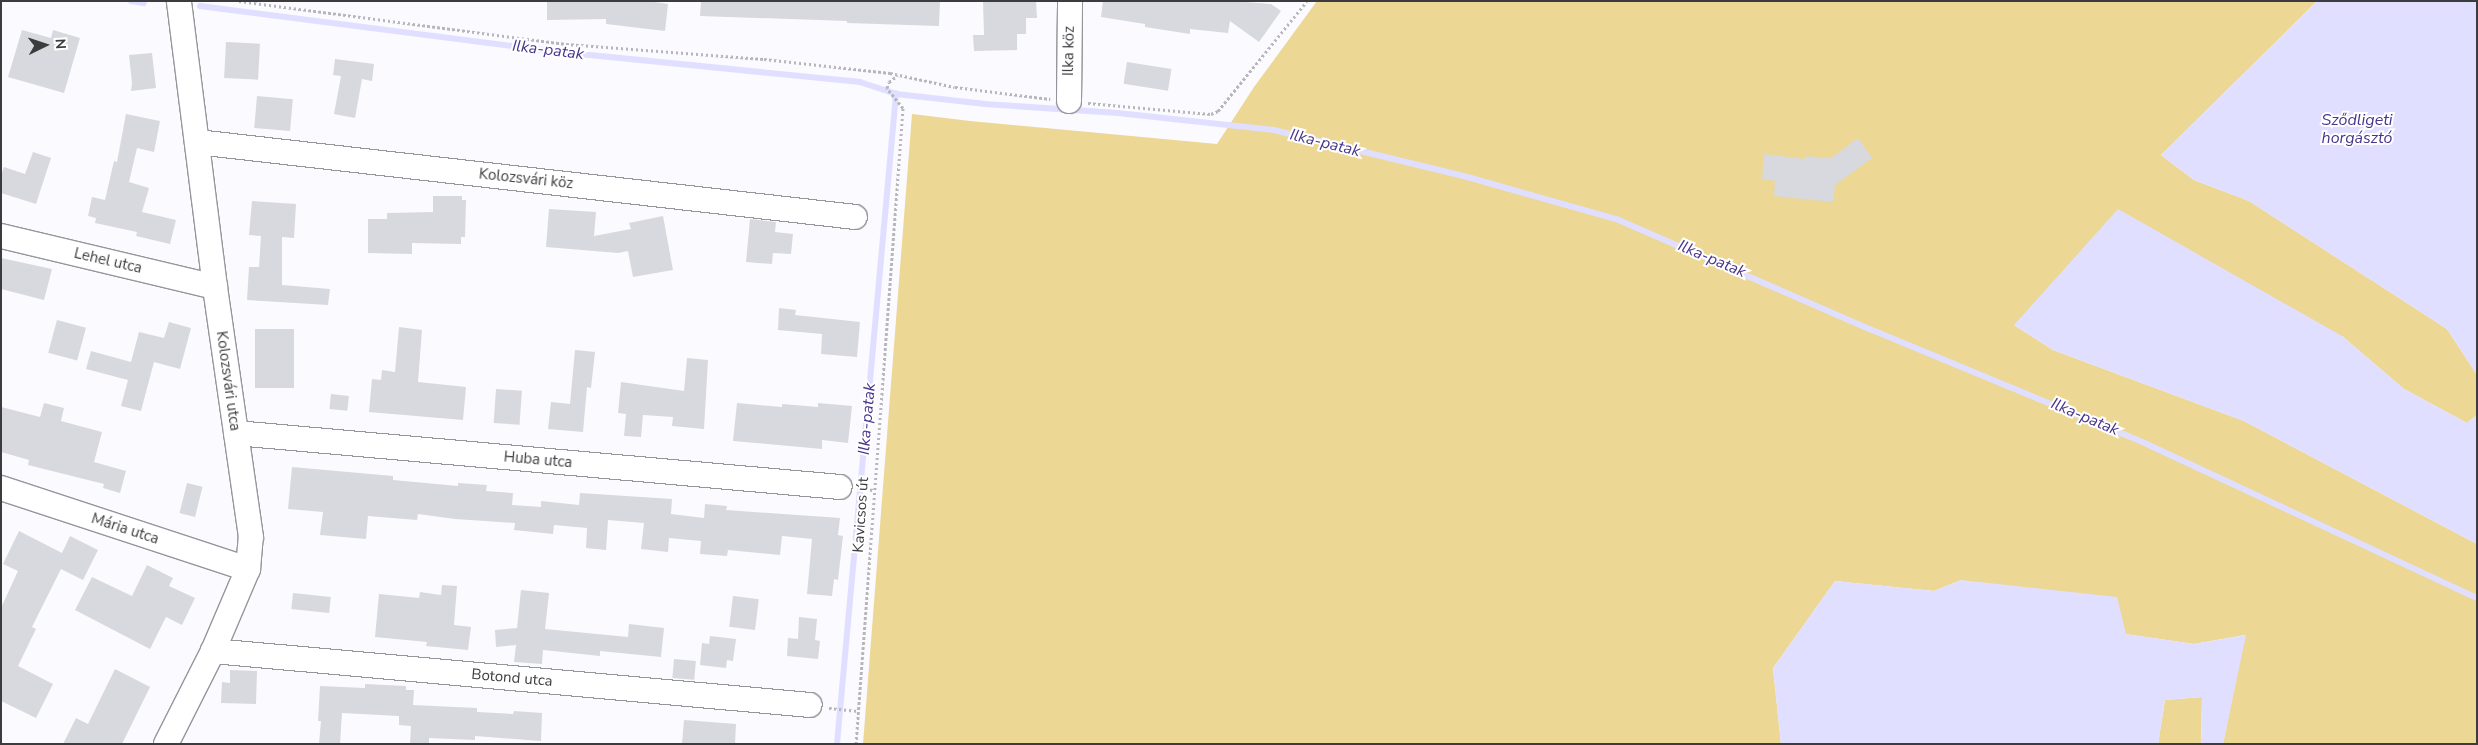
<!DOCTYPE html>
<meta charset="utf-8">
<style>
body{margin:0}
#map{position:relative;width:2478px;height:745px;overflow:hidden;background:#fafaff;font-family:"Nunito Sans",sans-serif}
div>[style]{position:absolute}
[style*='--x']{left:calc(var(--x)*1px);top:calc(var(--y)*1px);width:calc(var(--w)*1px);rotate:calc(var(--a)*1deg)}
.green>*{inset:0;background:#ecd795}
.water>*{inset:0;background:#e1dfff}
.stream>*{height:5.5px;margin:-2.75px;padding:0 2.75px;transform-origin:2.75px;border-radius:2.75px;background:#e1dfff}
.building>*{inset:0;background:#d8d8df;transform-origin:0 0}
.path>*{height:3px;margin-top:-1.5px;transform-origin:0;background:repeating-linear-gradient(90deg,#b6b6bb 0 2.5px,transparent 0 5px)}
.roads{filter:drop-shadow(1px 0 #95959c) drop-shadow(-1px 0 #95959c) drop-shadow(0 1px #95959c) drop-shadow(0 -1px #95959c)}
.minor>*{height:24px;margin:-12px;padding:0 12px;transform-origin:12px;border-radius:12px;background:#fff}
span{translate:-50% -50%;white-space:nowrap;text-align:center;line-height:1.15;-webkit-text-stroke:4px #fff;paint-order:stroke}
.street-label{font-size:15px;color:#3c3c3f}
.water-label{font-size:16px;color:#48358c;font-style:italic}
.frame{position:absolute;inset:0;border:2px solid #3c3c3f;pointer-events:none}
.north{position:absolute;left:20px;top:20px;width:50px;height:50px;-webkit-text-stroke:4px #fff;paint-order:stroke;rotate:86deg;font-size:14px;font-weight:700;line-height:20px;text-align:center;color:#3c3c3f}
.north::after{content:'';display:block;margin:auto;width:18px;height:22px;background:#3c3c3f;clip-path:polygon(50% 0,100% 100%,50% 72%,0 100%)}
</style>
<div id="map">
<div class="green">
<i style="clip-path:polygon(1317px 1px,2317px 1px,2161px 155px,2194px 180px,2249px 201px,2447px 329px,2477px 375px,2477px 415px,2467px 423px,2404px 389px,2342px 336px,2014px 325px,2053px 350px,2244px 421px,2477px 544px,2477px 744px,2223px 744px,2245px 635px,2194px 644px,2125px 634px,1961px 580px,1934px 591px,1835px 581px,1773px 668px,1781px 744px,863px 744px,912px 114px,970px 121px,1217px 144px,1254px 87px)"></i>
<i style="clip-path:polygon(2202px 697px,2201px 744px,2158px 744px,2165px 700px)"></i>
</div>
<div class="water">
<i style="clip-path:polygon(2317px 1px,2477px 1px,2477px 375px,2447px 329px,2249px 201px,2194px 180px,2161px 155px)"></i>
<i style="clip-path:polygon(2118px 209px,2342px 336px,2404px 389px,2467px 423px,2477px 415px,2477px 544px,2244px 421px,2053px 350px,2014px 325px)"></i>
<i style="clip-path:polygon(1961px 580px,2117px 597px,2126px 634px,2194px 644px,2246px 635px,2223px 744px,2201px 744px,2202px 697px,2165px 700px,2158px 744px,1781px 744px,1773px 668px,1835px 581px,1934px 591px)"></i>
</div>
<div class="stream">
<i style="--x:131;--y:1;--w:13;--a:9"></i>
<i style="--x:200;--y:6;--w:353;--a:7.3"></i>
<i style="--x:550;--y:51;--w:312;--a:5.7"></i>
<i style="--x:860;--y:82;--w:38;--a:18"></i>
<i style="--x:896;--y:94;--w:90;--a:6.4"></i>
<i style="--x:985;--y:104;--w:133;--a:3.9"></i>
<i style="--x:1118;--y:113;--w:157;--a:6.2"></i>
<i style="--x:1274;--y:130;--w:195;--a:13.6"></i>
<i style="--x:1464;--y:176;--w:161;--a:15.8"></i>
<i style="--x:1619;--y:220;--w:274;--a:23.5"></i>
<i style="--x:1870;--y:329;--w:300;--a:22.5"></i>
<i style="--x:2147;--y:444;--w:364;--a:25"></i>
<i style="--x:837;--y:744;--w:653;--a:-84.81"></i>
</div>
<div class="building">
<i style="clip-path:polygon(547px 1px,648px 1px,668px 4px,665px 31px,606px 24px,606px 19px,547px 20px)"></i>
<i style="clip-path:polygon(701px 1px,940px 1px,939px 26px,847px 23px,847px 21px,700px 16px)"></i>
<i style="clip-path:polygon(983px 1px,1036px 1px,1037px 18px,1026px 18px,1026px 34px,1017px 34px,1017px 50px,974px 51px,973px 35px,984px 35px)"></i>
<i style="clip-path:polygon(1103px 1px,1232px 1px,1271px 4px,1281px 11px,1259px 42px,1230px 21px,1228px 33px,1190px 29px,1190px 34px,1145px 27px,1145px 24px,1101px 17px)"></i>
<i style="clip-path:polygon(22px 30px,51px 38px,53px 30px,80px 38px,64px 93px,8px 77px)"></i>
<i style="left:226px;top:42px;width:34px;height:36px;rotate:3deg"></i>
<i style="clip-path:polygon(152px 53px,156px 88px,131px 91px,132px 83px,129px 55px)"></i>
<i style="clip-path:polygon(335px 59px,374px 64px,372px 81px,362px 79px,355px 118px,334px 114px,341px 76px,333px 75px)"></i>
<i style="left:1127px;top:62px;width:45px;height:22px;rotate:9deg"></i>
<i style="left:257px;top:96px;width:36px;height:32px;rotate:5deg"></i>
<i style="clip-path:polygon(126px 114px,160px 121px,154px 152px,137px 148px,129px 182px,149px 188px,142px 212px,176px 220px,170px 244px,136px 236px,137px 232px,95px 223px,96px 218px,88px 216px,92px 197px,105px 200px,114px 161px,117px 162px)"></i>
<i style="clip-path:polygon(1858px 138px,1872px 158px,1835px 185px,1833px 202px,1774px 196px,1775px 181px,1762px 179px,1764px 154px,1805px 159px,1805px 156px,1831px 158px)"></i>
<i style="clip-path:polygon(33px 152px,51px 158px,36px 204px,1px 193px,1px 176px,4px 167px,25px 174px)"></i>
<i style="clip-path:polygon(433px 196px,462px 196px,462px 200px,466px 200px,465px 237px,461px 237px,461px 244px,412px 243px,412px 254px,368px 253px,368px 219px,387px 219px,387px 213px,433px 212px)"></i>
<i style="clip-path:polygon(252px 201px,296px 204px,294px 238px,282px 237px,282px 285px,330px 289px,328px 305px,247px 300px,249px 267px,259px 267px,261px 236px,249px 235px)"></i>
<i style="clip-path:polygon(549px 209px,596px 212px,594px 236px,631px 229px,629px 223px,663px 216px,673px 270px,633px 277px,628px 251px,618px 253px,546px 247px)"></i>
<i style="clip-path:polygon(750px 219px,776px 222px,775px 232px,793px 234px,791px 254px,773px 253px,772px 264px,746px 262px)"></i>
<i style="clip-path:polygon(1px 258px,52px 269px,44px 300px,1px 289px)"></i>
<i style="clip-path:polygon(779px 308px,796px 310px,795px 315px,860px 322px,857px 357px,821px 354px,822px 334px,778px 330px)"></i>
<i style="left:57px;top:320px;width:30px;height:34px;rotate:15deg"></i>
<i style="clip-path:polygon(169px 322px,191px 328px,180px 369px,154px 362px,141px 411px,121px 406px,128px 380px,86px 369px,91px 351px,131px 362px,139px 332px,164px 338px)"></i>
<i style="clip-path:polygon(399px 327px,422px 330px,418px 382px,466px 387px,463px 420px,369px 412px,372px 379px,381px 380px,382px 370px,395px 372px)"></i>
<i style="left:294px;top:329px;width:59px;height:39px;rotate:90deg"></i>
<i style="clip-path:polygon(575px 350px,595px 352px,591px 388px,587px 387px,583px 432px,548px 429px,551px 402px,570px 404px)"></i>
<i style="clip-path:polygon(687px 358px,708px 360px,704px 429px,672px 426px,673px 417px,643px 415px,641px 437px,624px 436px,626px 414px,618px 413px,621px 382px,684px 391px)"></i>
<i style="left:496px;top:389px;width:26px;height:34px;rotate:4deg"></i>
<i style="left:331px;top:394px;width:18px;height:15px;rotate:6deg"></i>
<i style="clip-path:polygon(44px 403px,64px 408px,61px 421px,102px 432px,94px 462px,126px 471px,120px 493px,103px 488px,104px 484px,28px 465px,29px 460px,1px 452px,1px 407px,40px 417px)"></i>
<i style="clip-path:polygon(737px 403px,782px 407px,782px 404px,818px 407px,818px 403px,852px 406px,848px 443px,822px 440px,822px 449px,733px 441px)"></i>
<i style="clip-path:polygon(292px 467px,393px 476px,393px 480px,458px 486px,458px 483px,487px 485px,486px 491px,513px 493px,512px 505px,541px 507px,541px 501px,579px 505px,580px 493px,672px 499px,671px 514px,704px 518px,705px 504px,727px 506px,726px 510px,840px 518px,838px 535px,843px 536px,838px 580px,834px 579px,832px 596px,807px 594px,812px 539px,782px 536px,780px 555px,728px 550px,727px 556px,700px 554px,701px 541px,669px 538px,668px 552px,641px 549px,644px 523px,608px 520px,606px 550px,586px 548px,587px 528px,554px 525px,553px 534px,514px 530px,515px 523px,455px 519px,418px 514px,417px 520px,368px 516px,366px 539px,320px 535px,323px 512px,288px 509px)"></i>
<i style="left:187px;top:483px;width:16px;height:31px;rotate:14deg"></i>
<i style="clip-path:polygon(19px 531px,62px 553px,70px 536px,98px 550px,83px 580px,61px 569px,32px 627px,36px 629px,18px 666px,53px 684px,36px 718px,1px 701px,1px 608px,18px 571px,3px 564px)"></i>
<i style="clip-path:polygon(147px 565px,173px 578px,169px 586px,195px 598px,182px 625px,166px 617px,150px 649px,75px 610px,92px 577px,132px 596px)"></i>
<i style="clip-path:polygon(442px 585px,457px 586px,454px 625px,471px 627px,468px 650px,426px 646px,427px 642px,375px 637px,379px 594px,419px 598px,420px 592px,441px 595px)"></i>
<i style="clip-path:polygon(521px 590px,549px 593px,545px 629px,628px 637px,629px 624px,664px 628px,661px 657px,600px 651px,600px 656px,543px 650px,542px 664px,514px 662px,516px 645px,496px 647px,495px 630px,517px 628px)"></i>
<i style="left:293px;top:593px;width:38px;height:16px;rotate:6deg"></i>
<i style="left:733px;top:596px;width:26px;height:31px;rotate:7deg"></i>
<i style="clip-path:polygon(799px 617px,817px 619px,815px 640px,820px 641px,818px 659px,787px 656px,788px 638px,798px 639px)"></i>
<i style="clip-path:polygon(710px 636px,736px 639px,733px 661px,727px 660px,726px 668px,700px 665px,702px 643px,709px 644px)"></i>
<i style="left:674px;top:659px;width:22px;height:19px;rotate:5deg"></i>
<i style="clip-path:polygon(115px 669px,150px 687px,122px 744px,63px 744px,76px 718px,88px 724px)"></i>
<i style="clip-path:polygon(230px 670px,257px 671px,256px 704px,221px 703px,222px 682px,230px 683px)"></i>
<i style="clip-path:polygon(365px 684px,406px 686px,406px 690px,414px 690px,413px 705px,477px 708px,477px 712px,513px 714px,514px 711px,542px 713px,541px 741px,475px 736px,475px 740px,429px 738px,429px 744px,410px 744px,411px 726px,399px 725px,399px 716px,342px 713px,340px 744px,319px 744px,321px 721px,318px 721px,320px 686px,365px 688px)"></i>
<i style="clip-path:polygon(684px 720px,736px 724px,735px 744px,682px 744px)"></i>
</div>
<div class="path">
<i style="--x:239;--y:1;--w:330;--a:7.5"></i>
<i style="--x:566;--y:44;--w:199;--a:4.3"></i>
<i style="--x:764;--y:59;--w:127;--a:6.3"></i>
<i style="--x:890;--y:73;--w:66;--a:12.2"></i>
<i style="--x:955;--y:87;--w:96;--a:7.2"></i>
<i style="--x:1088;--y:103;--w:123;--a:5.1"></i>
<i style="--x:1211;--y:114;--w:8;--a:-23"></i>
<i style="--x:1218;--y:111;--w:141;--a:-51"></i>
<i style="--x:860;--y:489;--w:14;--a:4"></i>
<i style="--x:829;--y:708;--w:29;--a:6"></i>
<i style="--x:856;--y:744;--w:638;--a:-85.77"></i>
<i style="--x:903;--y:108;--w:26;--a:-129"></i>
<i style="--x:887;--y:88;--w:6;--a:-72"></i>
<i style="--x:889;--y:82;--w:11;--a:-38"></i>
</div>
<div class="roads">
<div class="minor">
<i style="--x:1069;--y:101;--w:100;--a:-89.4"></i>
<i style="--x:197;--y:142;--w:662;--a:6.5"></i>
<i style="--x:1;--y:236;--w:220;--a:13.4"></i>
<i style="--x:236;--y:433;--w:606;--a:5.11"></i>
<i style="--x:1;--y:488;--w:260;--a:18.2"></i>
<i style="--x:213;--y:651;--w:599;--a:5.17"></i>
<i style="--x:166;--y:744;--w:104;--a:-63.2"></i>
<i style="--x:213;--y:651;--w:89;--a:-66.9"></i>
<i style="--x:248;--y:569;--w:32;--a:-85"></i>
<i style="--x:251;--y:537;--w:253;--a:-98.2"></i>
<i style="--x:215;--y:287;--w:288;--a:-97.2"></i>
</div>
</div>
<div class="street-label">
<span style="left:1069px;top:51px;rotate:-89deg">Ilka köz</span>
<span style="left:526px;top:179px;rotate:6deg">Kolozsvári köz</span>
<span style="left:108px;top:261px;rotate:13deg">Lehel utca</span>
<span style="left:228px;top:381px;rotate:82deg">Kolozsvári utca</span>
<span style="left:538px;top:460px;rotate:5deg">Huba utca</span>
<span style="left:861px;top:515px;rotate:-86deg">Kavicsos út</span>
<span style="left:125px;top:529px;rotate:18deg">Mária utca</span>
<span style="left:512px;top:678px;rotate:5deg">Botond utca</span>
</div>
<div class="water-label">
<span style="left:548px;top:50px;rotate:7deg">Ilka-patak</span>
<span style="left:2357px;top:129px">Sződligeti<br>horgásztó</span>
<span style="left:1325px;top:143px;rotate:14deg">Ilka-patak</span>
<span style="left:1712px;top:259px;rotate:23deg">Ilka-patak</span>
<span style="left:2085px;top:417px;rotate:23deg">Ilka-patak</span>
<span style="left:867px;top:419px;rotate:-85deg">Ilka-patak</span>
</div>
<div class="frame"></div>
<div class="north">N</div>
</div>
